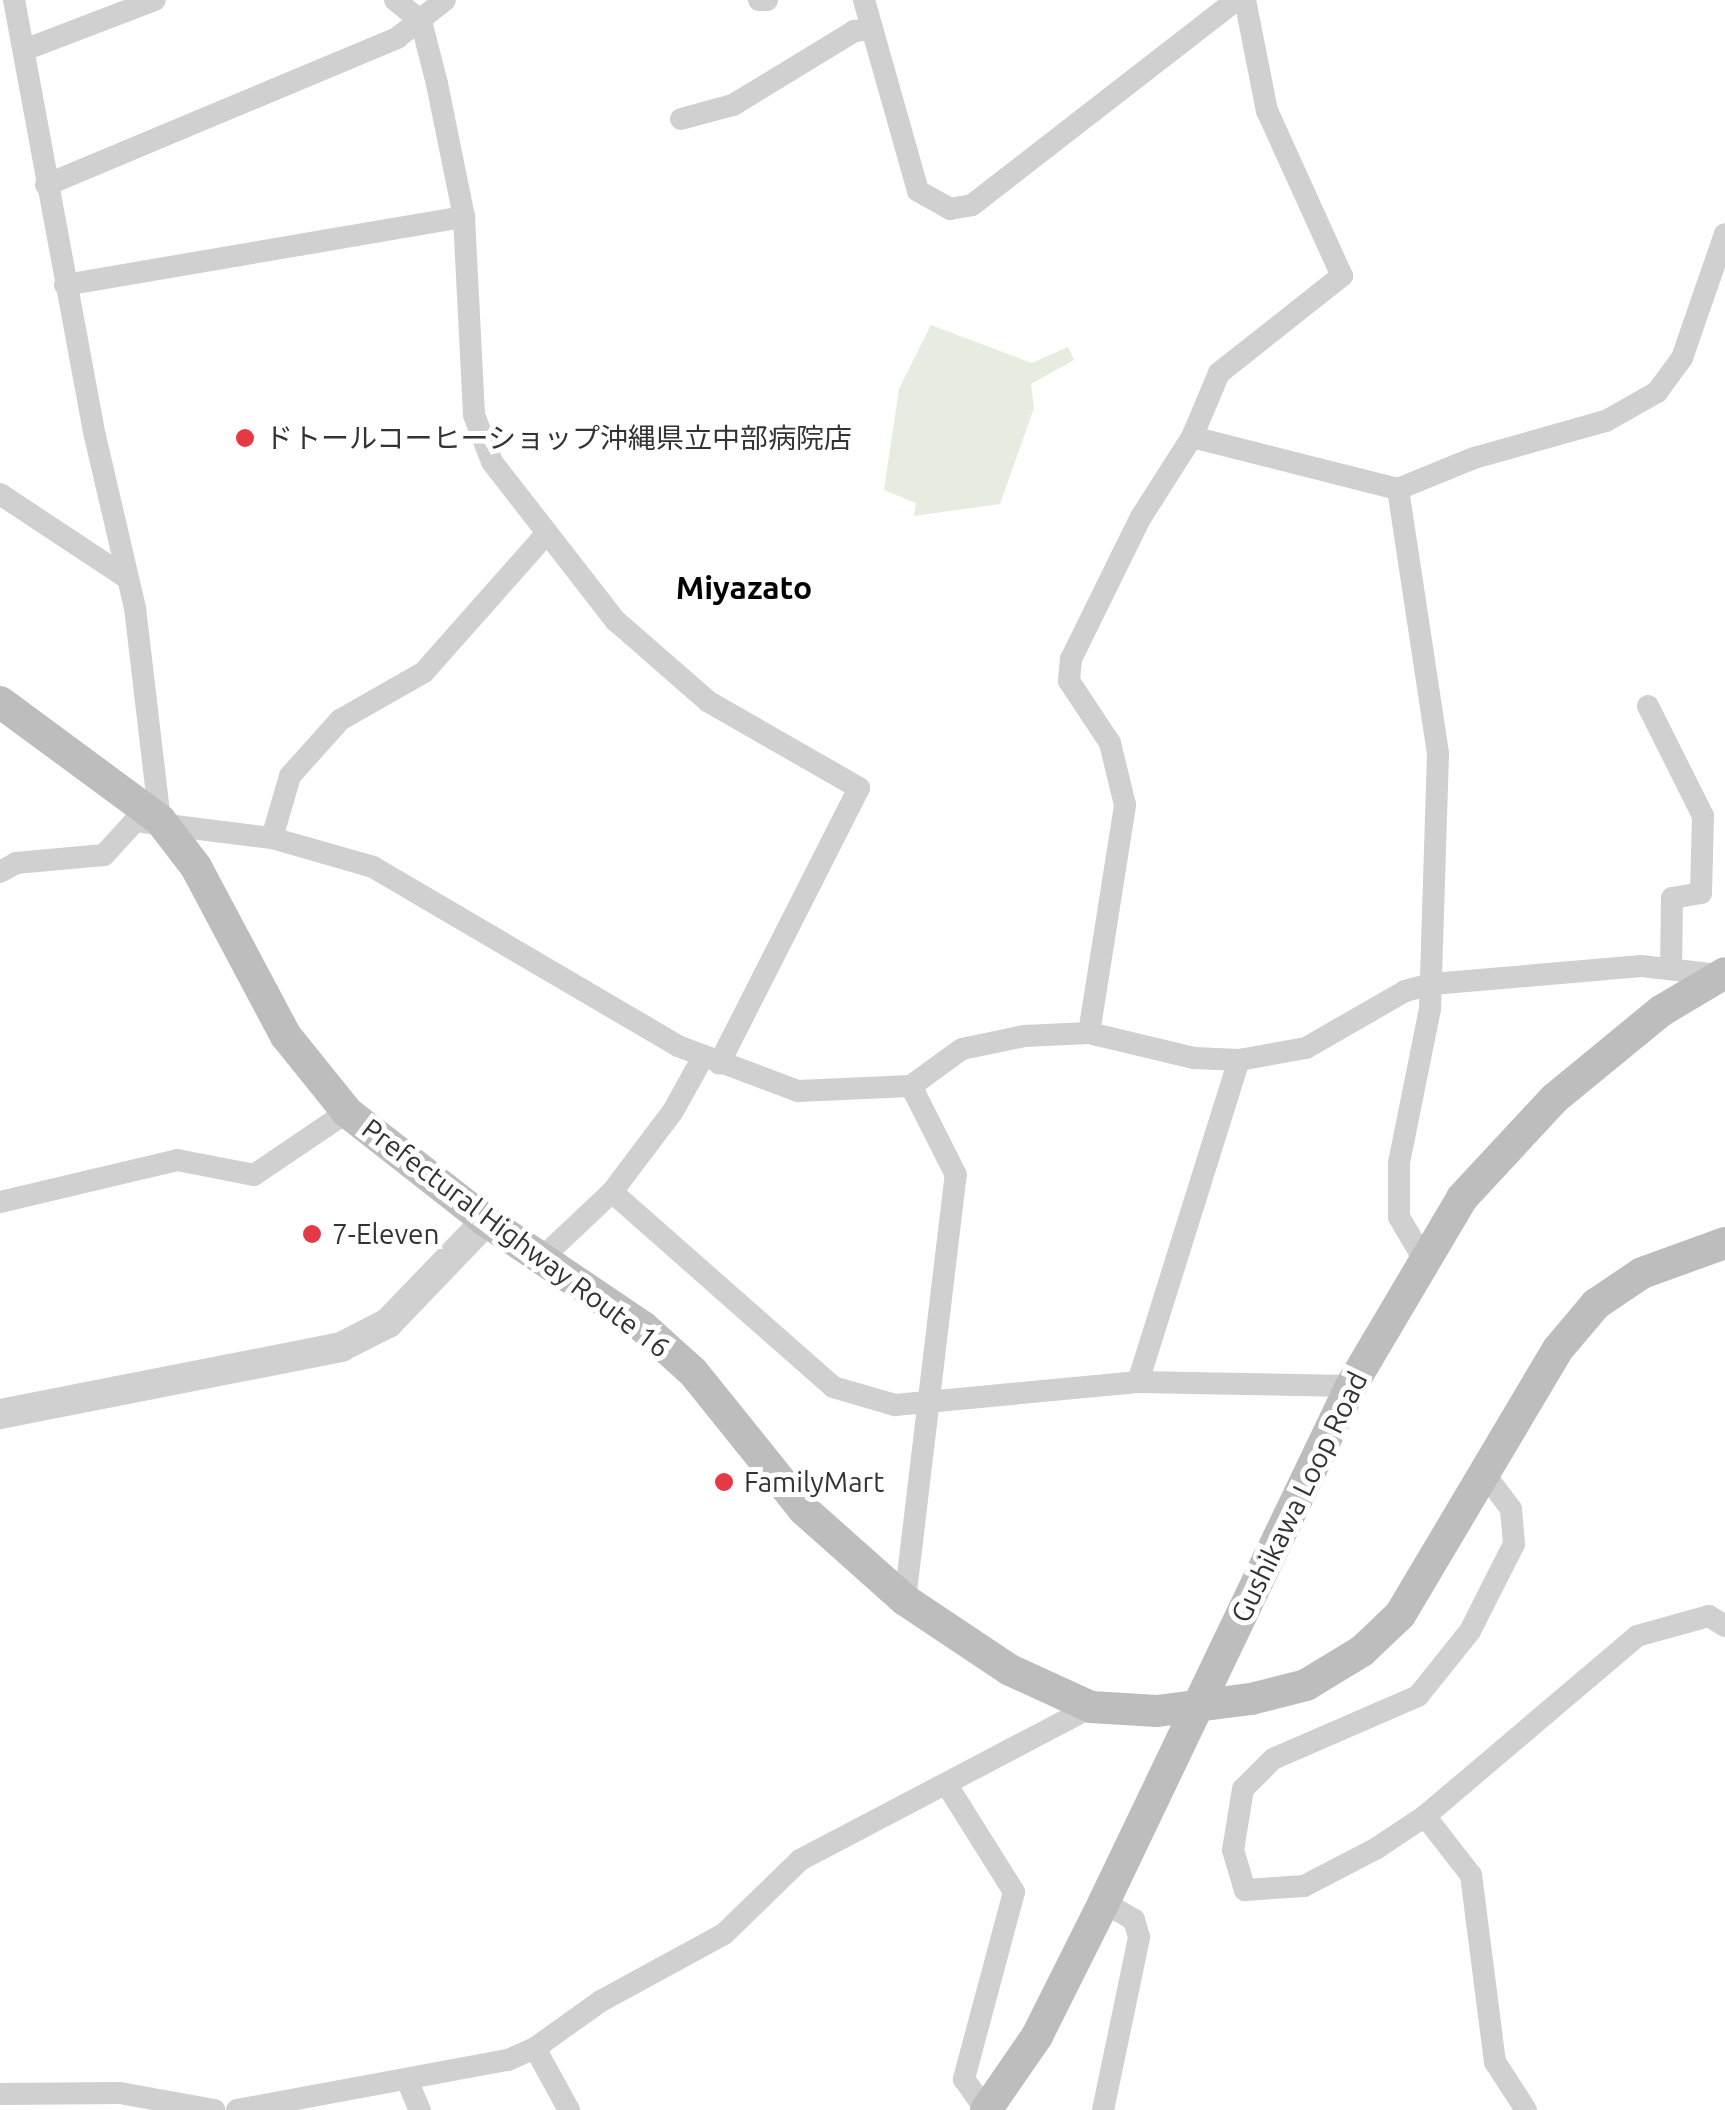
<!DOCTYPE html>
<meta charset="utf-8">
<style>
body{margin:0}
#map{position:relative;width:1725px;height:2110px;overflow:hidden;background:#fff;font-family:Ubuntu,"Noto Sans JP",sans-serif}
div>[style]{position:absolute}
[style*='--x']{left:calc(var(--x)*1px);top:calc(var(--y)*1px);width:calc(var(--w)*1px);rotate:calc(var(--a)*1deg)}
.green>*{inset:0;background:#e6ecdf}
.minor>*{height:22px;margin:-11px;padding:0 11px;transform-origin:11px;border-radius:11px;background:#d0d0d0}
.tertiary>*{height:30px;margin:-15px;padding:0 15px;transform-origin:15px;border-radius:15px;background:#d0d0d0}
.secondary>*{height:32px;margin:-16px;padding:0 16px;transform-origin:16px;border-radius:16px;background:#bdbdbd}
.dots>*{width:28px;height:28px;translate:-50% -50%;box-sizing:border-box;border:5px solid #fff;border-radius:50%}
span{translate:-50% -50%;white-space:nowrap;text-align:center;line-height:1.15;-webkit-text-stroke:10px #fff;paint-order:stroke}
.poi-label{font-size:28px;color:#333}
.left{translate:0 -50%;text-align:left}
.street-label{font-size:28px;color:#333}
.quarter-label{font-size:32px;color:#000;font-weight:700}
</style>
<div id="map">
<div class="green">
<i style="clip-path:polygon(931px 325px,1032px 363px,1068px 347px,1074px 360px,1031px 384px,1034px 408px,1000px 504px,914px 516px,916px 503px,884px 490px,899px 389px)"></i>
</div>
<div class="minor">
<i style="--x:14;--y:0;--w:443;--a:79.5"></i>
<i style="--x:95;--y:436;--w:177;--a:76.9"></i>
<i style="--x:135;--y:608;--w:213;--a:83.3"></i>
<i style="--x:395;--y:0;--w:33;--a:39"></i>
<i style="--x:421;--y:21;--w:65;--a:75.7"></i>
<i style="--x:437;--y:84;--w:136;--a:78.5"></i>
<i style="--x:464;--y:217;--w:198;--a:87.1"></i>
<i style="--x:474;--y:415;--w:50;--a:69"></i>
<i style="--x:492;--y:462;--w:202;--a:52.1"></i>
<i style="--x:616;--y:621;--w:123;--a:41.1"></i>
<i style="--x:709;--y:702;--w:173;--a:29.8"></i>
<i style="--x:859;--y:788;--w:309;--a:116.9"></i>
<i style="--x:759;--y:0;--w:8;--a:0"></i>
<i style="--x:864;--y:0;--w:198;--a:74.2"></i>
<i style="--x:918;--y:191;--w:37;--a:29"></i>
<i style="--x:950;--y:209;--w:22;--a:-10"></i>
<i style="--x:972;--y:205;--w:334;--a:-37.8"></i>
<i style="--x:24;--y:50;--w:140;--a:-20.9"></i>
<i style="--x:681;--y:119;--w:54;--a:-15.1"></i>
<i style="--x:733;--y:105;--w:142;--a:-31.4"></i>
<i style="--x:854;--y:31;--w:18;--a:-6"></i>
<i style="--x:46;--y:185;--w:381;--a:-22.7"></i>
<i style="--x:397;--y:38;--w:61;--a:-38.4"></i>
<i style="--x:65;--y:285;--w:405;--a:-9.7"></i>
<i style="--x:1192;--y:437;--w:212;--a:14.2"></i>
<i style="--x:1398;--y:489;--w:82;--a:-22.2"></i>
<i style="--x:1474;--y:458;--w:137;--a:-15.7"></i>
<i style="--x:1606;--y:421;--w:59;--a:-29.6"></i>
<i style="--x:1657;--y:392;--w:42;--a:-53.7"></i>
<i style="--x:1682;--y:358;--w:131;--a:-70.9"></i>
<i style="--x:1398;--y:489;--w:268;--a:81.4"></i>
<i style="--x:1438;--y:754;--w:255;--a:91.8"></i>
<i style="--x:1430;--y:1009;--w:157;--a:101.4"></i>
<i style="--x:1399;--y:1163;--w:54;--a:90"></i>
<i style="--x:1399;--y:1217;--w:48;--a:59.7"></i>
<i style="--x:0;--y:494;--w:152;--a:33.5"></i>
<i style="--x:1648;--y:706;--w:123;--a:63.4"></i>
<i style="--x:1703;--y:816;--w:77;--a:91.5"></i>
<i style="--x:1701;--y:893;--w:29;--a:170"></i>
<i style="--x:1672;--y:898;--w:69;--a:90.8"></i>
<i style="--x:272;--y:838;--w:65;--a:-73.8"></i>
<i style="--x:290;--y:776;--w:75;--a:-48.2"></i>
<i style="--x:340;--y:720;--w:97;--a:-29.7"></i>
<i style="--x:424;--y:672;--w:186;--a:-48.5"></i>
<i style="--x:0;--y:872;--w:18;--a:-29"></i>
<i style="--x:16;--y:863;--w:88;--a:-5.2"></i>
<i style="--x:104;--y:855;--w:46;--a:-47.6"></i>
<i style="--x:135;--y:821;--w:138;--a:7.1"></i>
<i style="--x:272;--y:838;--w:105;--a:16"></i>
<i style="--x:373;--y:867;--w:354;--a:30.4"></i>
<i style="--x:678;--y:1046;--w:128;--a:20.6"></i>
<i style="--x:798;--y:1091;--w:113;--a:-2.5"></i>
<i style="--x:911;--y:1086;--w:63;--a:-36"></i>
<i style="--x:962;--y:1049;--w:63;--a:-11.8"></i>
<i style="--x:1024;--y:1036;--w:65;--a:-2.6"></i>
<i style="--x:1089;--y:1033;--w:108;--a:13.4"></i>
<i style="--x:1194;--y:1058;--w:45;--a:2.5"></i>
<i style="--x:1239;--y:1060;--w:68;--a:-10.2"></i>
<i style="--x:1306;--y:1048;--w:114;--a:-29.9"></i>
<i style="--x:1405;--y:991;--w:28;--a:-15"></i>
<i style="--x:1432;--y:984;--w:210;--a:-4.9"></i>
<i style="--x:1641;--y:966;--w:80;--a:6.5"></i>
<i style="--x:1089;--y:1033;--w:231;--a:-81"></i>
<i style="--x:1125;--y:805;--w:64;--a:-103.6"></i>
<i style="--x:1110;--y:743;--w:74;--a:-123.5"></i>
<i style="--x:1069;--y:681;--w:22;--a:-85"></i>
<i style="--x:1071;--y:659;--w:158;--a:-63.8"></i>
<i style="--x:1141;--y:517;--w:95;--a:-57.5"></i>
<i style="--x:1192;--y:437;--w:69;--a:-67.1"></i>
<i style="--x:1219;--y:373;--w:157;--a:-38.3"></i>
<i style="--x:1342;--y:276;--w:181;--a:-114.4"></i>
<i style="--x:1267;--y:111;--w:113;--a:-101.2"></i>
<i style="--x:612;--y:1192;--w:295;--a:41.4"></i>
<i style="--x:833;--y:1387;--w:65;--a:16.2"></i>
<i style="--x:895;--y:1405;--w:244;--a:-5.4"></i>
<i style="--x:1138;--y:1382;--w:213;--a:1.1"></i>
<i style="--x:0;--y:1202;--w:182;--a:-13.3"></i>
<i style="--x:177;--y:1160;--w:78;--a:11"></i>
<i style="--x:254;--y:1175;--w:112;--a:-34.1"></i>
<i style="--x:543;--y:1257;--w:95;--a:-43.3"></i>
<i style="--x:612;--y:1192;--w:101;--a:-53"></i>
<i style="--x:673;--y:1111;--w:62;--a:-60.9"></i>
<i style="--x:1138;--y:1382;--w:337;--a:-72.6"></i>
<i style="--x:1484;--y:1473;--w:45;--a:53.1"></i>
<i style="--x:1511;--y:1509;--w:35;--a:85"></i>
<i style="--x:1514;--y:1544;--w:97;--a:116.8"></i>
<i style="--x:1470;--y:1631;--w:83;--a:128.7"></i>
<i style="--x:1418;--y:1696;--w:158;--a:156.5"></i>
<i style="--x:1273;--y:1759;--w:42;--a:135"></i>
<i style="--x:1243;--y:1789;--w:62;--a:99.3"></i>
<i style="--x:1233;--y:1850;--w:42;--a:73.3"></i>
<i style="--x:1245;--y:1890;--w:59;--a:-3.9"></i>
<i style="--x:1304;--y:1886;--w:82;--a:-27.5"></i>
<i style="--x:1377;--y:1848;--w:58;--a:-33.7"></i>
<i style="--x:1425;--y:1816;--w:278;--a:-40.3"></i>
<i style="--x:1637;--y:1636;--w:75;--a:-15.5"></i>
<i style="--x:1709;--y:1616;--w:19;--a:32"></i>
<i style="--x:905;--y:1600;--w:428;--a:-83.2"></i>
<i style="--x:956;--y:1175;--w:100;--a:-116.8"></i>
<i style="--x:947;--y:1785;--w:126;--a:57.9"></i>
<i style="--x:1014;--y:1892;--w:194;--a:105"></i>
<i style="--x:964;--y:2079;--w:38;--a:55"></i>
<i style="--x:1425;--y:1816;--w:75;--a:52.1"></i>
<i style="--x:1471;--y:1875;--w:189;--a:82.7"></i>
<i style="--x:1495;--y:2062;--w:57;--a:57.1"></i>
<i style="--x:535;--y:2048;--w:71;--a:61.3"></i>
<i style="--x:407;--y:2080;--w:33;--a:67"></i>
<i style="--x:0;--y:2094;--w:120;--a:-0.5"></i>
<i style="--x:120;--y:2093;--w:96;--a:10.3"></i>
<i style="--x:237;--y:2110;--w:276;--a:-10.5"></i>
<i style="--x:508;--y:2060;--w:30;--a:-24"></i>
<i style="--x:535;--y:2048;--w:81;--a:-35.5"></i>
<i style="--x:601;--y:2001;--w:140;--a:-28.6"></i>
<i style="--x:724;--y:1934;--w:106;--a:-44.2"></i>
<i style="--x:800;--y:1860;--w:329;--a:-27.7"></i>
<i style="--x:1103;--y:2110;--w:177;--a:-78.2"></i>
<i style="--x:1139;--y:1937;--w:18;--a:-106"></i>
<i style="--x:1134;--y:1920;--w:35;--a:-149"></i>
</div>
<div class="tertiary">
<i style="--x:0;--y:1414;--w:348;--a:-11.1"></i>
<i style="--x:341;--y:1347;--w:53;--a:-27.1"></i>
<i style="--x:388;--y:1323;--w:141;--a:-46.1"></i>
</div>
<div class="secondary">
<i style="--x:0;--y:702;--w:199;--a:36.4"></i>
<i style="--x:160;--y:820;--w:59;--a:52.5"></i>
<i style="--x:196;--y:867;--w:191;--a:62"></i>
<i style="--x:286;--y:1036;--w:97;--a:51.2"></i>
<i style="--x:347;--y:1112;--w:177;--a:38.1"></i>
<i style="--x:486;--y:1221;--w:189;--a:34"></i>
<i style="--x:643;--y:1327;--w:67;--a:42"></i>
<i style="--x:693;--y:1372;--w:177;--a:51.2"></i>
<i style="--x:804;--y:1510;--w:135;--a:41.7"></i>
<i style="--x:905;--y:1600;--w:126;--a:33.7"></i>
<i style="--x:1010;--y:1670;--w:89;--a:24.6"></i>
<i style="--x:1091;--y:1707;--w:66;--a:3.5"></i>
<i style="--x:1157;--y:1711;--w:95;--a:-7.3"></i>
<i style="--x:1251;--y:1699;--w:57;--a:-14.3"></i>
<i style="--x:1306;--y:1685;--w:66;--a:-31.3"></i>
<i style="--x:1362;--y:1651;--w:52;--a:-43.5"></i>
<i style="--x:1400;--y:1615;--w:309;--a:-59.3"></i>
<i style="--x:1558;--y:1349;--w:59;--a:-49.8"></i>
<i style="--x:1596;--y:1304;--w:55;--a:-34"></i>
<i style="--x:1642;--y:1273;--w:88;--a:-19.9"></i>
<i style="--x:986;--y:2110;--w:90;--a:-55.4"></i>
<i style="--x:1037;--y:2036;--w:150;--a:-63.4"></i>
<i style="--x:1104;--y:1902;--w:572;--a:-64.42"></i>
<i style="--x:1351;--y:1386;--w:218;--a:-59.4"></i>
<i style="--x:1462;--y:1198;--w:137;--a:-47.1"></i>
<i style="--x:1555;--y:1098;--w:137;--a:-39.4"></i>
<i style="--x:1661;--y:1011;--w:74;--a:-30.7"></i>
</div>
<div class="dots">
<i style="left:245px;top:438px;background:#e63946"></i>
<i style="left:312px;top:1234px;background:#e63946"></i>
<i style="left:724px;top:1482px;background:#e63946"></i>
</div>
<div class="poi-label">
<span class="left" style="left:265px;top:438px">ドトールコーヒーショップ沖縄県立中部病院店</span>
<span class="left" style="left:332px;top:1234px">7-Eleven</span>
<span class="left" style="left:744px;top:1482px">FamilyMart</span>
</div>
<div class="street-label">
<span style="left:516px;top:1238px;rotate:37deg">Prefectural Highway Route 16</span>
<span style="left:1299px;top:1497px;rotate:-64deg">Gushikawa Loop Road</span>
</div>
<div class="quarter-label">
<span style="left:744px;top:587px">Miyazato</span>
</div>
</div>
